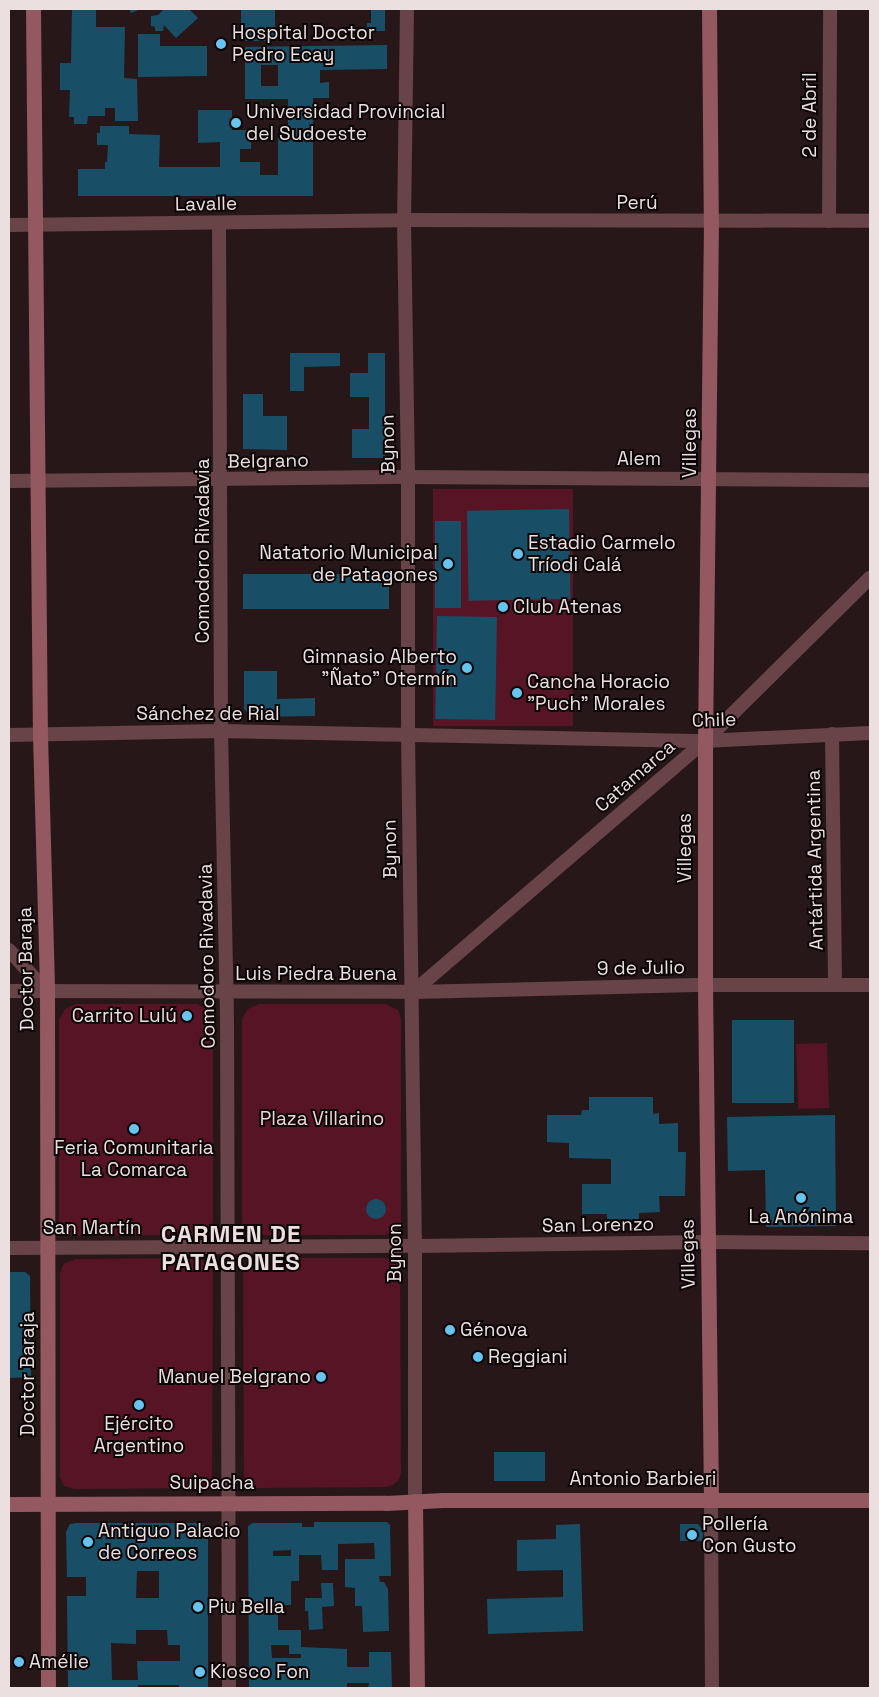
<!DOCTYPE html>
<meta charset="utf-8">
<style>
body{margin:0}
#map{position:relative;width:879px;height:1697px;overflow:hidden;background:#281719;font-family:"Space Grotesk",sans-serif}
div>[style]{position:absolute}
[style*='--x']{left:calc(var(--x)*1px);top:calc(var(--y)*1px);width:calc(var(--w)*1px);rotate:calc(var(--a)*1deg)}
.green>*{inset:0;background:#571424;transform-origin:0 0}
.building>*{inset:0;background:#184f67;transform-origin:0 0}
.round{border-radius:50%}
.street>*{height:14px;margin:-7px;padding:0 7px;transform-origin:7px;border-radius:7px;background:#684348}
.secondary>*{height:15px;margin:-7.5px;padding:0 7.5px;transform-origin:7.5px;border-radius:7.5px;background:#935860}
.dots>*{width:14px;height:14px;translate:-50% -50%;box-sizing:border-box;border:2px solid #0b0506;border-radius:50%}
span{translate:-50% -50%;white-space:nowrap;text-align:center;line-height:1.15;-webkit-text-stroke:4px #0b0506;paint-order:stroke}
.poi-label{font-size:19px;color:#ecdfe0}
.left{translate:0 -50%;text-align:left}
.right{translate:-100% -50%;text-align:right}
.street-label{font-size:19px;color:#ecdfe0}
.park-label{font-size:19px;color:#efd5d7}
.district-label{font-size:24px;color:#ecdfe0;font-weight:700;letter-spacing:1px}
.frame{position:absolute;inset:0;border:10px solid #ecdfe0;pointer-events:none}
</style>
<div id="map">
<div class="green">
<i style="left:433px;top:489px;width:140px;height:237px"></i>
<i style="clip-path:polygon(76px 1004px,197px 1004px,209px 1010px,213px 1019px,213px 1221px,211px 1227px,205px 1233px,197px 1235px,76px 1236px,68px 1235px,61px 1230px,59px 1223px,59px 1020px,65px 1009px)"></i>
<i style="clip-path:polygon(259px 1004px,386px 1004px,398px 1010px,401px 1019px,401px 1222px,397px 1231px,385px 1235px,256px 1235px,244px 1229px,242px 1221px,242px 1019px,248px 1009px)"></i>
<i style="left:827px;top:1043px;width:65px;height:31px;rotate:88deg"></i>
<i style="clip-path:polygon(197px 1258px,210px 1264px,213px 1272px,212px 1480px,205px 1486px,198px 1488px,75px 1489px,64px 1486px,60px 1477px,60px 1274px,62px 1267px,65px 1263px,76px 1259px)"></i>
<i style="clip-path:polygon(260px 1258px,385px 1258px,397px 1263px,400px 1272px,401px 1473px,399px 1479px,393px 1485px,386px 1487px,258px 1488px,250px 1487px,244px 1482px,243px 1273px,249px 1262px)"></i>
</div>
<div class="building">
<i style="clip-path:polygon(72px 9px,96px 9px,96px 27px,125px 27px,124px 78px,137px 79px,138px 121px,115px 121px,115px 108px,105px 108px,105px 116px,88px 116px,87px 124px,74px 124px,74px 117px,69px 117px,70px 90px,60px 90px,60px 63px,71px 63px)"></i>
<i style="clip-path:polygon(129px 9px,141px 9px,131px 13px)"></i>
<i style="clip-path:polygon(164px 9px,189px 9px,198px 18px,176px 38px,164px 25px,163px 31px,155px 31px,155px 27px,151px 26px,151px 16px,158px 15px)"></i>
<i style="left:241px;top:9px;width:34px;height:32px"></i>
<i style="clip-path:polygon(371px 9px,385px 9px,385px 31px,367px 31px,367px 23px,371px 23px)"></i>
<i style="clip-path:polygon(138px 34px,160px 34px,160px 46px,207px 46px,207px 76px,138px 77px)"></i>
<i style="clip-path:polygon(evenodd,387px 45px,387px 69px,320px 70px,320px 83px,329px 82px,329px 98px,313px 98px,313px 196px,78px 196px,78px 169px,105px 169px,105px 162px,107px 162px,108px 145px,97px 145px,97px 133px,100px 133px,100px 126px,129px 126px,129px 134px,160px 135px,159px 167px,220px 167px,220px 142px,198px 143px,198px 110px,232px 110px,232px 130px,251px 130px,251px 149px,240px 149px,240px 162px,260px 162px,260px 175px,278px 175px,278px 137px,288px 137px,288px 99px,245px 99px,245px 47px,387px 45px,261px 65px,278px 65px,278px 86px,261px 86px,261px 65px)"></i>
<i style="clip-path:polygon(290px 353px,340px 353px,340px 366px,304px 367px,304px 391px,290px 391px)"></i>
<i style="clip-path:polygon(368px 353px,385px 353px,385px 458px,352px 458px,352px 429px,369px 429px,369px 397px,350px 397px,350px 373px,368px 373px)"></i>
<i style="clip-path:polygon(243px 394px,263px 394px,263px 416px,287px 416px,287px 450px,243px 449px)"></i>
<i style="left:569px;top:509px;width:90px;height:102px;rotate:89deg"></i>
<i style="left:435px;top:521px;width:26px;height:87px"></i>
<i style="left:243px;top:574px;width:146px;height:35px"></i>
<i style="left:437px;top:616px;width:60px;height:103px;rotate:1deg"></i>
<i style="clip-path:polygon(244px 671px,277px 671px,277px 699px,315px 698px,315px 716px,251px 717px,244px 709px)"></i>
<i style="left:732px;top:1020px;width:62px;height:83px"></i>
<i style="clip-path:polygon(589px 1097px,653px 1097px,653px 1114px,659px 1113px,659px 1124px,678px 1123px,678px 1152px,686px 1152px,685px 1196px,659px 1196px,660px 1212px,639px 1213px,639px 1220px,607px 1219px,607px 1214px,582px 1214px,582px 1184px,611px 1184px,611px 1159px,569px 1158px,569px 1143px,547px 1142px,547px 1115px,581px 1115px,582px 1110px,589px 1110px)"></i>
<i style="clip-path:polygon(835px 1115px,836px 1226px,766px 1227px,765px 1170px,728px 1171px,727px 1117px)"></i>
<i class="round" style="left:366px;top:1199px;width:20px;height:20px"></i>
<i style="clip-path:polygon(9px 1272px,25px 1272px,30px 1276px,31px 1377px,9px 1378px)"></i>
<i style="left:545px;top:1452px;width:29px;height:51px;rotate:90deg"></i>
<i style="clip-path:polygon(evenodd,314px 1522px,387px 1522px,390px 1525px,391px 1576px,379px 1576px,380px 1582px,384px 1582px,388px 1589px,389px 1631px,363px 1632px,362px 1606px,355px 1606px,355px 1588px,345px 1587px,345px 1559px,375px 1559px,374px 1543px,338px 1544px,338px 1570px,322px 1570px,321px 1555px,299px 1555px,299px 1581px,291px 1581px,291px 1605px,274px 1605px,274px 1612px,278px 1612px,278px 1630px,301px 1630px,301px 1647px,347px 1649px,347px 1667px,369px 1667px,369px 1652px,391px 1652px,392px 1688px,368px 1688px,369px 1683px,347px 1683px,347px 1688px,249px 1688px,248px 1526px,253px 1523px,302px 1523px,302px 1527px,314px 1527px,314px 1522px,291px 1550px,291px 1556px,273px 1556px,273px 1551px,291px 1550px,314px 1522px,271px 1645px,289px 1645px,289px 1654px,301px 1654px,301px 1658px,272px 1658px,271px 1645px)"></i>
<i style="clip-path:polygon(evenodd,76px 1523px,202px 1523px,208px 1530px,208px 1688px,179px 1688px,179px 1685px,138px 1685px,138px 1688px,68px 1688px,67px 1596px,86px 1596px,86px 1577px,67px 1577px,66px 1532px,70px 1524px,76px 1523px,159px 1547px,198px 1547px,198px 1552px,170px 1551px,170px 1561px,159px 1560px,159px 1547px,76px 1523px,137px 1571px,159px 1571px,159px 1598px,136px 1598px,137px 1571px,76px 1523px,136px 1630px,167px 1630px,168px 1645px,180px 1645px,180px 1661px,137px 1661px,138px 1680px,112px 1680px,111px 1643px,136px 1644px,136px 1630px)"></i>
<i style="clip-path:polygon(580px 1524px,583px 1631px,488px 1634px,487px 1599px,563px 1597px,563px 1570px,517px 1571px,517px 1540px,556px 1539px,556px 1525px)"></i>
<i style="clip-path:polygon(680px 1524px,698px 1524px,703px 1530px,703px 1541px,680px 1541px)"></i>
<i style="clip-path:polygon(321px 1583px,333px 1583px,334px 1606px,322px 1607px,323px 1629px,309px 1630px,308px 1611px,305px 1611px,305px 1598px,322px 1598px)"></i>
</div>
<div class="street">
<i style="--x:407;--y:9;--w:211;--a:90.8"></i>
<i style="--x:404;--y:220;--w:257;--a:89.1"></i>
<i style="--x:408;--y:477;--w:258;--a:90"></i>
<i style="--x:408;--y:735;--w:511;--a:89.22"></i>
<i style="--x:415;--y:1246;--w:255;--a:90"></i>
<i style="--x:829;--y:221;--w:212;--a:-89.7"></i>
<i style="--x:219;--y:223;--w:508;--a:89.77"></i>
<i style="--x:221;--y:731;--w:288;--a:88.8"></i>
<i style="--x:227;--y:1019;--w:669;--a:89.83"></i>
<i style="--x:9;--y:225;--w:395;--a:-0.7"></i>
<i style="--x:404;--y:220;--w:466;--a:0.1"></i>
<i style="--x:9;--y:481;--w:399;--a:-0.6"></i>
<i style="--x:408;--y:477;--w:462;--a:0.4"></i>
<i style="--x:832;--y:734;--w:251;--a:89.3"></i>
<i style="--x:9;--y:735;--w:212;--a:-1.1"></i>
<i style="--x:221;--y:731;--w:484;--a:1.2"></i>
<i style="--x:705;--y:741;--w:165;--a:-2.8"></i>
<i style="--x:9;--y:950;--w:57;--a:47.9"></i>
<i style="--x:9;--y:991;--w:404;--a:0.1"></i>
<i style="--x:413;--y:992;--w:292;--a:-1.4"></i>
<i style="--x:705;--y:985;--w:165;--a:0"></i>
<i style="--x:413;--y:992;--w:385;--a:-40.7"></i>
<i style="--x:705;--y:741;--w:232;--a:-44.7"></i>
<i style="--x:9;--y:1248;--w:406;--a:-0.3"></i>
<i style="--x:415;--y:1246;--w:293;--a:-0.8"></i>
<i style="--x:708;--y:1242;--w:162;--a:0.4"></i>
<i style="--x:711;--y:1499;--w:189;--a:89.7"></i>
</div>
<div class="secondary">
<i style="--x:33;--y:9;--w:726;--a:89.45"></i>
<i style="--x:40;--y:735;--w:257;--a:88.4"></i>
<i style="--x:47;--y:992;--w:696;--a:89.92"></i>
<i style="--x:709;--y:9;--w:213;--a:89.5"></i>
<i style="--x:711;--y:222;--w:519;--a:90.66"></i>
<i style="--x:705;--y:741;--w:244;--a:90"></i>
<i style="--x:705;--y:985;--w:514;--a:89.33"></i>
<i style="--x:415;--y:1501;--w:187;--a:89.4"></i>
<i style="--x:9;--y:1504;--w:377;--a:-0.2"></i>
<i style="--x:386;--y:1503;--w:57;--a:-3"></i>
<i style="--x:443;--y:1500;--w:427;--a:0"></i>
</div>
<div class="dots">
<i style="left:221px;top:44px;background:#67c4f0"></i>
<i style="left:236px;top:123px;background:#67c4f0"></i>
<i style="left:518px;top:554px;background:#67c4f0"></i>
<i style="left:448px;top:564px;background:#67c4f0"></i>
<i style="left:503px;top:607px;background:#67c4f0"></i>
<i style="left:467px;top:668px;background:#67c4f0"></i>
<i style="left:517px;top:693px;background:#67c4f0"></i>
<i style="left:187px;top:1016px;background:#67c4f0"></i>
<i style="left:134px;top:1129px;background:#67c4f0"></i>
<i style="left:801px;top:1198px;background:#67c4f0"></i>
<i style="left:450px;top:1330px;background:#67c4f0"></i>
<i style="left:478px;top:1357px;background:#67c4f0"></i>
<i style="left:321px;top:1377px;background:#67c4f0"></i>
<i style="left:139px;top:1405px;background:#67c4f0"></i>
<i style="left:692px;top:1535px;background:#67c4f0"></i>
<i style="left:88px;top:1542px;background:#67c4f0"></i>
<i style="left:198px;top:1607px;background:#67c4f0"></i>
<i style="left:19px;top:1662px;background:#67c4f0"></i>
<i style="left:200px;top:1672px;background:#67c4f0"></i>
</div>
<div class="poi-label">
<span class="left" style="left:232px;top:44px">Hospital Doctor<br>Pedro Ecay</span>
<span class="left" style="left:246px;top:123px">Universidad Provincial<br>del Sudoeste</span>
<span class="left" style="left:528px;top:554px">Estadio Carmelo<br>Tríodi Calá</span>
<span class="right" style="left:438px;top:564px">Natatorio Municipal<br>de Patagones</span>
<span class="left" style="left:513px;top:607px">Club Atenas</span>
<span class="right" style="left:457px;top:668px">Gimnasio Alberto<br>"Ñato" Otermín</span>
<span class="left" style="left:527px;top:693px">Cancha Horacio<br>"Puch" Morales</span>
<span class="right" style="left:177px;top:1016px">Carrito Lulú</span>
<span style="left:134px;top:1159px">Feria Comunitaria<br>La Comarca</span>
<span style="left:801px;top:1217px">La Anónima</span>
<span class="left" style="left:460px;top:1330px">Génova</span>
<span class="left" style="left:488px;top:1357px">Reggiani</span>
<span class="right" style="left:311px;top:1377px">Manuel Belgrano</span>
<span style="left:139px;top:1435px">Ejército<br>Argentino</span>
<span class="left" style="left:702px;top:1535px">Pollería<br>Con Gusto</span>
<span class="left" style="left:98px;top:1542px">Antiguo Palacio<br>de Correos</span>
<span class="left" style="left:208px;top:1607px">Piu Bella</span>
<span class="left" style="left:29px;top:1662px">Amélie</span>
<span class="left" style="left:210px;top:1672px">Kiosco Fon</span>
</div>
<div class="street-label">
<span style="left:810px;top:115px;rotate:-90deg">2 de Abril</span>
<span style="left:637px;top:203px">Perú</span>
<span style="left:206px;top:204px;rotate:-1deg">Lavalle</span>
<span style="left:690px;top:443px;rotate:-90deg">Villegas</span>
<span style="left:388px;top:444px;rotate:-91deg">Bynon</span>
<span style="left:639px;top:459px">Alem</span>
<span style="left:268px;top:461px;rotate:-1deg">Belgrano</span>
<span style="left:203px;top:551px;rotate:-90deg">Comodoro Rivadavia</span>
<span style="left:208px;top:714px">Sánchez de Rial</span>
<span style="left:714px;top:720px;rotate:-2deg">Chile</span>
<span style="left:635px;top:776px;rotate:-41deg">Catamarca</span>
<span style="left:685px;top:848px;rotate:-90deg">Villegas</span>
<span style="left:390px;top:849px;rotate:-91deg">Bynon</span>
<span style="left:815px;top:860px;rotate:-91deg">Antártida Argentina</span>
<span style="left:207px;top:956px;rotate:-91deg">Comodoro Rivadavia</span>
<span style="left:641px;top:968px;rotate:-1deg">9 de Julio</span>
<span style="left:26px;top:969px;rotate:-91deg">Doctor Baraja</span>
<span style="left:316px;top:974px">Luis Piedra Buena</span>
<span style="left:598px;top:1225px;rotate:-1deg">San Lorenzo</span>
<span style="left:92px;top:1228px">San Martín</span>
<span style="left:395px;top:1253px;rotate:-90deg">Bynon</span>
<span style="left:688px;top:1254px;rotate:-91deg">Villegas</span>
<span style="left:28px;top:1374px;rotate:-90deg">Doctor Baraja</span>
<span style="left:643px;top:1479px">Antonio Barbieri</span>
<span style="left:212px;top:1483px">Suipacha</span>
</div>
<div class="park-label">
<span style="left:322px;top:1119px">Plaza Villarino</span>
</div>
<div class="district-label">
<span style="left:231px;top:1248px">CARMEN DE<br>PATAGONES</span>
</div>
<div class="frame"></div>
</div>
